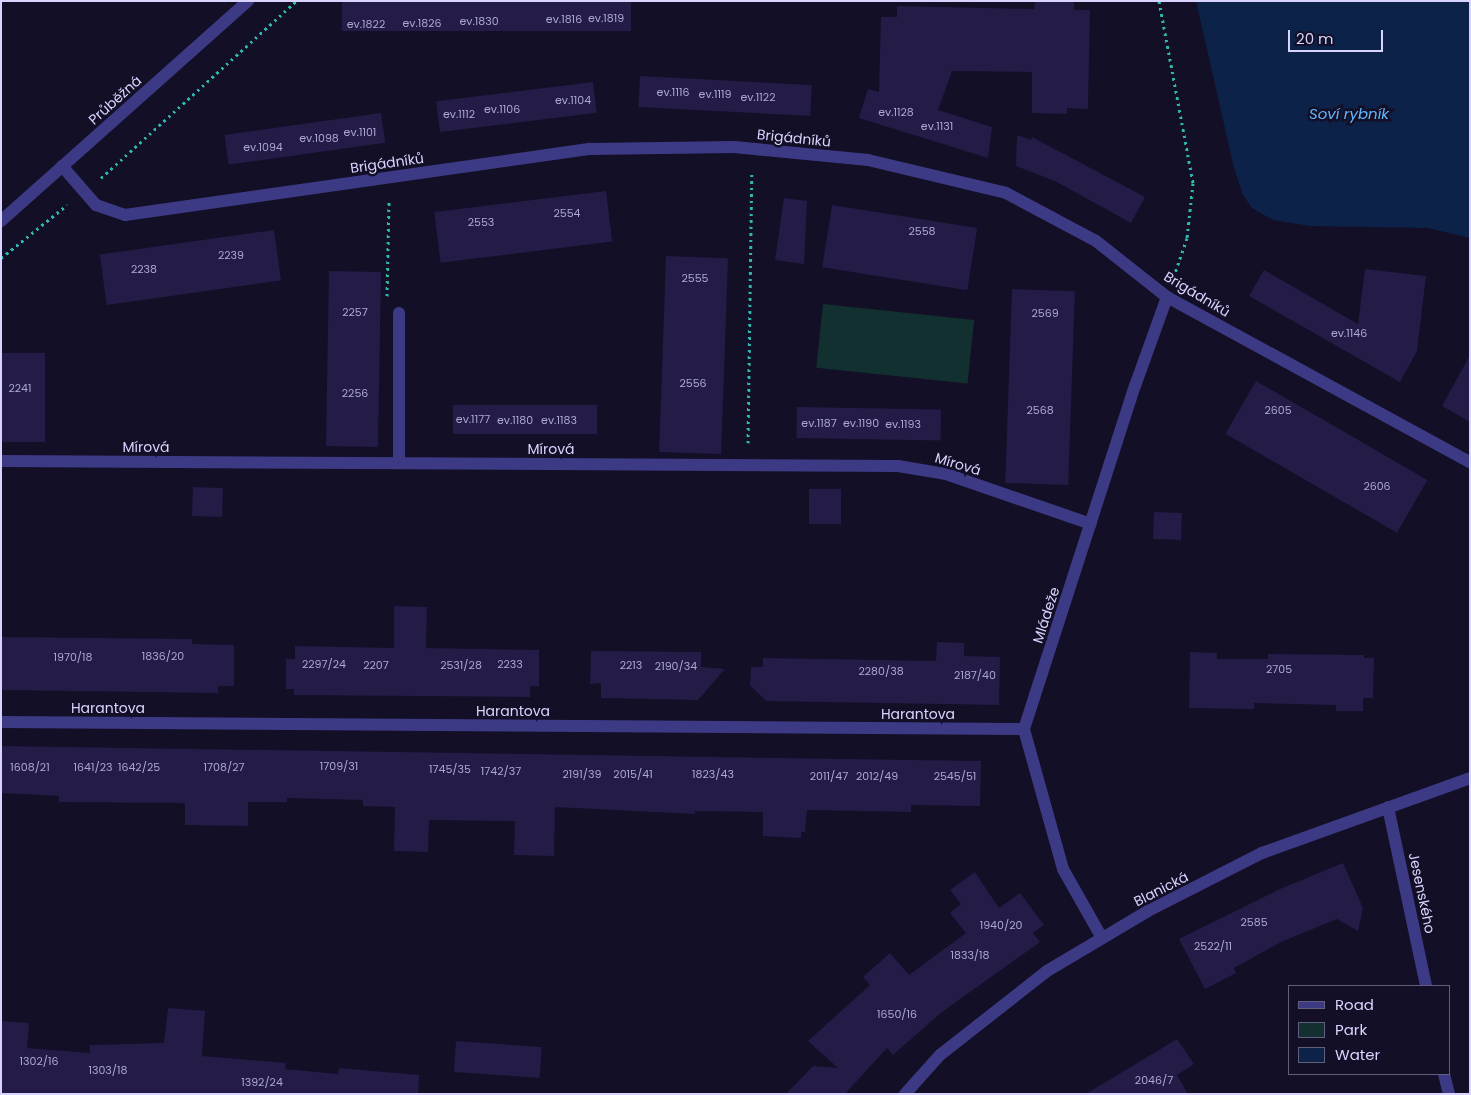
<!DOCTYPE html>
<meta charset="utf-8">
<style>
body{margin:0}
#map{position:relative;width:1471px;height:1095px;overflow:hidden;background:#130f26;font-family:Poppins,sans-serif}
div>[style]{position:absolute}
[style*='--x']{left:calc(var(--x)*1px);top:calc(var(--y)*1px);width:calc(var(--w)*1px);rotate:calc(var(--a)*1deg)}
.green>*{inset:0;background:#12302f;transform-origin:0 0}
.water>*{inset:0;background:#0c2248}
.building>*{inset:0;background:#241b47;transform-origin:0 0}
.path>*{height:3px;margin-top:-1.5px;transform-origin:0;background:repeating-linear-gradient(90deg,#2fb8b0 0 2.5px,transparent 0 6.5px)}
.lane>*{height:12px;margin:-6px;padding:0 6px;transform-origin:6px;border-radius:6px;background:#3d3a85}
.street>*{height:12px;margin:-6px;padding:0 6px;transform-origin:6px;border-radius:6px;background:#3d3a85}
span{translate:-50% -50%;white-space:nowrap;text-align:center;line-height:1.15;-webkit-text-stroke:5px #130f26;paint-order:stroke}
.number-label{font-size:11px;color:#aca6d1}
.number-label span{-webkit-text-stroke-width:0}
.street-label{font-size:14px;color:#d9d4ff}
.water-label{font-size:15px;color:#62b6ff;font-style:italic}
.frame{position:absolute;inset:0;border:2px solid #d9d4ff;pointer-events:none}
.legend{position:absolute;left:1288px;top:985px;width:162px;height:90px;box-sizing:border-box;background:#130f26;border:1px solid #625e7d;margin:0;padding:6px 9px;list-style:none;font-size:15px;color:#d9d4ff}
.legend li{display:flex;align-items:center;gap:10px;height:25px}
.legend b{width:25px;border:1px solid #625e7d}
.scale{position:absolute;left:1288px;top:30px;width:95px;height:22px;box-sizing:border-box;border:2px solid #d9d4ff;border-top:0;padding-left:6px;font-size:15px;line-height:18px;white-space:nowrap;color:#d9d4ff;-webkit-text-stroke:4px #130f26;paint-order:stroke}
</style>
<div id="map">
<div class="green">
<i style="left:823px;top:304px;width:152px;height:64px;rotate:6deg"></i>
</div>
<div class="water">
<i style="clip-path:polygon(1196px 1px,1470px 1px,1470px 238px,1428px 228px,1310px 226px,1273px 220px,1252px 208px,1243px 195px,1234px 168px)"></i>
</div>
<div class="building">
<i style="left:631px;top:1px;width:30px;height:289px;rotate:90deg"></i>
<i style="clip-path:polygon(1035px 1px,1074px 1px,1074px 10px,1090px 10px,1088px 109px,1067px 108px,1067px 114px,1032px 113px,1032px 72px,952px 71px,938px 110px,992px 127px,988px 158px,859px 118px,868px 89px,879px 92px,881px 17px,897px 17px,897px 6px,1034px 9px)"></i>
<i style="left:640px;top:76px;width:172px;height:31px;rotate:3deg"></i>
<i style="left:593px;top:82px;width:31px;height:158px;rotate:83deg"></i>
<i style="left:381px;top:113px;width:30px;height:158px;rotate:82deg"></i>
<i style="clip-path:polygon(1017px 135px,1031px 140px,1032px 137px,1145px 197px,1131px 223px,1055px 181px,1016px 166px)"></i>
<i style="left:606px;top:191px;width:51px;height:173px;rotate:83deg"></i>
<i style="clip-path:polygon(784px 198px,807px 201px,804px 264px,775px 260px)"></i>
<i style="left:832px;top:205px;width:147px;height:63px;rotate:9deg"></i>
<i style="left:274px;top:230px;width:51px;height:176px;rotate:82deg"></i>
<i style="left:666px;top:256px;width:62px;height:196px;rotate:2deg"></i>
<i style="clip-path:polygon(1365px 269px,1426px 276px,1417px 351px,1400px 382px,1249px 296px,1264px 270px,1358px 324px)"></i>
<i style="left:329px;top:271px;width:52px;height:175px;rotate:1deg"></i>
<i style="left:1012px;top:289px;width:63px;height:194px;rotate:2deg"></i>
<i style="left:1px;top:353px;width:44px;height:89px"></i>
<i style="clip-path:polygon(1470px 355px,1470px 422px,1442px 406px)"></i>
<i style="left:1256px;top:381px;width:198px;height:61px;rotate:30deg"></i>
<i style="left:453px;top:405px;width:144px;height:29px"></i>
<i style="left:797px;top:407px;width:144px;height:31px;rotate:1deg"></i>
<i style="left:193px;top:487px;width:30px;height:29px;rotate:2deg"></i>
<i style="left:809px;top:489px;width:32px;height:35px"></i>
<i style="left:1154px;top:512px;width:28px;height:27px;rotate:2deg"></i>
<i style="clip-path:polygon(394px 606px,427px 607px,426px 648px,539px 650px,539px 686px,530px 686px,530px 697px,294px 695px,294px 689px,286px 689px,286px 659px,295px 659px,295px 646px,394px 648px)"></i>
<i style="clip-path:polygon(1px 637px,192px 639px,192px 644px,234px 645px,234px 686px,218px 686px,218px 693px,1px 690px)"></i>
<i style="clip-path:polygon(937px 642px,964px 643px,964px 656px,1000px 657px,999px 705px,766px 701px,750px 685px,751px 667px,763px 667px,763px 658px,936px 661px)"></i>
<i style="clip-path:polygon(591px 651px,701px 652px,701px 667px,725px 669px,698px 700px,601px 698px,601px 683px,590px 684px)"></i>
<i style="clip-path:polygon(1190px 652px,1217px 653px,1217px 659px,1268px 659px,1268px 654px,1364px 655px,1364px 658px,1374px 658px,1373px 698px,1363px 698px,1363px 711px,1336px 711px,1336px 705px,1254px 703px,1254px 709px,1189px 708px)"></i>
<i style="clip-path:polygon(1px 746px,981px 761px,980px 806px,911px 805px,911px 812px,807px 810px,805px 832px,801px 832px,801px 838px,763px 836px,763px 812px,695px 811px,695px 814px,555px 807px,554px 856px,514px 855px,515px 821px,429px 820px,428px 852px,394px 851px,395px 807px,363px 806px,363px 800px,287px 798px,287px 802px,248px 802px,248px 826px,185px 825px,185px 803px,59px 802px,59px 796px,1px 793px)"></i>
<i style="clip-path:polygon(1343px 863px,1363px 908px,1358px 931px,1337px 919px,1281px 942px,1234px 968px,1236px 973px,1205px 989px,1179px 939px,1280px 889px)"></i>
<i style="clip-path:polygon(975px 872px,999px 908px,1020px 893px,1044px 925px,1033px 933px,1040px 942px,942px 1012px,893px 1055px,887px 1048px,845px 1094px,786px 1094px,813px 1066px,838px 1068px,808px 1041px,870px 985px,863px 977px,890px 953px,909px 975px,966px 933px,950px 913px,961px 904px,950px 890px)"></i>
<i style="clip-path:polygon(168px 1008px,205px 1011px,202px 1056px,286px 1063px,285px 1069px,338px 1074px,339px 1068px,419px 1075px,418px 1094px,1px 1094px,1px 1021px,29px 1023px,27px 1048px,90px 1053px,90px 1045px,164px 1043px)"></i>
<i style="clip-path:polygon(1177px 1039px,1194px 1064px,1177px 1075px,1188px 1094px,1086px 1094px)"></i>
<i style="left:456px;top:1041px;width:86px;height:31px;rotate:4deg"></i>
</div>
<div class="path">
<i style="--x:1159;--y:1;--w:185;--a:79.4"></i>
<i style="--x:1193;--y:183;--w:55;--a:96.2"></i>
<i style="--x:1187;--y:238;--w:39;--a:109"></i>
<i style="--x:101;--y:178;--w:263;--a:-42.2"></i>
<i style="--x:1;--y:258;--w:85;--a:-38.8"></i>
<i style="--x:387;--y:296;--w:96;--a:-88.8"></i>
<i style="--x:748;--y:443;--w:271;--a:-89.2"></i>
</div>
<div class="lane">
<i style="--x:399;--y:463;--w:150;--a:-90"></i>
</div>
<div class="street">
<i style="--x:62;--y:166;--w:52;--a:48.9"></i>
<i style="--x:96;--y:205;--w:31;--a:19"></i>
<i style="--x:125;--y:215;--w:470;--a:-8.1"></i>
<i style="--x:590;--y:149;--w:144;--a:-0.8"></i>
<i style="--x:734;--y:147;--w:135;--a:5.5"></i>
<i style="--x:868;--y:160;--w:142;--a:13.4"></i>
<i style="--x:1006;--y:193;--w:102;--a:28.1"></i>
<i style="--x:1096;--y:241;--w:90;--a:38.3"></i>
<i style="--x:1167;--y:297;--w:345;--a:28.6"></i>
<i style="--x:1;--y:221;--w:331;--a:-41.7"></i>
<i style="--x:1;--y:461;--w:897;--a:0.32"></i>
<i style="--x:898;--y:466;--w:49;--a:9.5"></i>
<i style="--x:946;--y:474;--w:153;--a:19"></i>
<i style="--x:1;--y:722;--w:1023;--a:0.39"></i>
<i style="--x:1388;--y:807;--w:183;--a:78"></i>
<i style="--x:1102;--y:938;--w:79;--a:-119.5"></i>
<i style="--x:1063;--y:869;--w:145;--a:-105.6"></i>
<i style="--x:1024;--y:729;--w:361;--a:-72.1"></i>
<i style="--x:1135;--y:386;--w:95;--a:-70.2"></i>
<i style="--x:1444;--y:1074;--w:21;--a:76"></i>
<i style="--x:905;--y:1094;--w:52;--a:-48.1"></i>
<i style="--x:940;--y:1055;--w:136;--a:-38.1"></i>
<i style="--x:1047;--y:971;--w:117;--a:-30.7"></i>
<i style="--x:1148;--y:911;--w:128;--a:-27"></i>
<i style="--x:1262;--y:853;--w:221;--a:-19.8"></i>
</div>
<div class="number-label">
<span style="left:606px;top:18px">ev.1819</span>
<span style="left:564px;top:19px">ev.1816</span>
<span style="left:479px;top:21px">ev.1830</span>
<span style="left:422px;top:23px">ev.1826</span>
<span style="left:366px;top:24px">ev.1822</span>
<span style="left:673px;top:92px">ev.1116</span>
<span style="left:715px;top:94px">ev.1119</span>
<span style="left:758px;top:97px">ev.1122</span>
<span style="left:573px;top:100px">ev.1104</span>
<span style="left:502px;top:109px">ev.1106</span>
<span style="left:896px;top:112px">ev.1128</span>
<span style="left:459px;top:114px">ev.1112</span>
<span style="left:937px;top:126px">ev.1131</span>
<span style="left:360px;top:132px">ev.1101</span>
<span style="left:319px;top:138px">ev.1098</span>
<span style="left:263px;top:147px">ev.1094</span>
<span style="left:567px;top:213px">2554</span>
<span style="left:481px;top:222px">2553</span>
<span style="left:922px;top:231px">2558</span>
<span style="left:231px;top:255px">2239</span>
<span style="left:144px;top:269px">2238</span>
<span style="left:695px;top:278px">2555</span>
<span style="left:355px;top:312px">2257</span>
<span style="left:1045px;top:313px">2569</span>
<span style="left:1349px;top:333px">ev.1146</span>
<span style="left:693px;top:383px">2556</span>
<span style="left:20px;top:388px">2241</span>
<span style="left:355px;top:393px">2256</span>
<span style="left:1040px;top:410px">2568</span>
<span style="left:1278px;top:410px">2605</span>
<span style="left:473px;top:419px">ev.1177</span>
<span style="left:515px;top:420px">ev.1180</span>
<span style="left:559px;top:420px">ev.1183</span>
<span style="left:819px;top:423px">ev.1187</span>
<span style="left:861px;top:423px">ev.1190</span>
<span style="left:903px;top:424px">ev.1193</span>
<span style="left:1377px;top:486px">2606</span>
<span style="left:163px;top:656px">1836/20</span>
<span style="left:73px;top:657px">1970/18</span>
<span style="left:324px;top:664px">2297/24</span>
<span style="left:510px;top:664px">2233</span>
<span style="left:376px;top:665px">2207</span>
<span style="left:461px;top:665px">2531/28</span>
<span style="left:631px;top:665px">2213</span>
<span style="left:676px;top:666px">2190/34</span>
<span style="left:1279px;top:669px">2705</span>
<span style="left:881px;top:671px">2280/38</span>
<span style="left:975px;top:675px">2187/40</span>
<span style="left:339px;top:766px">1709/31</span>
<span style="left:30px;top:767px">1608/21</span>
<span style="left:93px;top:767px">1641/23</span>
<span style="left:139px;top:767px">1642/25</span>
<span style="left:224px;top:767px">1708/27</span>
<span style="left:450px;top:769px">1745/35</span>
<span style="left:501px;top:771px">1742/37</span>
<span style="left:582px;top:774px">2191/39</span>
<span style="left:633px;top:774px">2015/41</span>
<span style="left:713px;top:774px">1823/43</span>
<span style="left:829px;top:776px">2011/47</span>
<span style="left:877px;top:776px">2012/49</span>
<span style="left:955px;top:776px">2545/51</span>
<span style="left:1254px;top:922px">2585</span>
<span style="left:1001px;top:925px">1940/20</span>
<span style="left:1213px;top:946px">2522/11</span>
<span style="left:970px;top:955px">1833/18</span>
<span style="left:897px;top:1014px">1650/16</span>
<span style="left:39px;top:1061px">1302/16</span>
<span style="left:108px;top:1070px">1303/18</span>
<span style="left:1154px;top:1080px">2046/7</span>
<span style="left:262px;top:1082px">1392/24</span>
</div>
<div class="street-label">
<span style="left:115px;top:100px;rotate:-42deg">Průběžná</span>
<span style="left:794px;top:138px;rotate:6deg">Brigádníků</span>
<span style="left:387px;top:163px;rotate:-8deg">Brigádníků</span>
<span style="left:1197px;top:294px;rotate:31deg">Brigádníků</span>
<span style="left:146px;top:447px">Mírová</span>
<span style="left:551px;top:449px">Mírová</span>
<span style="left:958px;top:464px;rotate:17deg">Mírová</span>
<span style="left:1046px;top:615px;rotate:-72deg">Mládeže</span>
<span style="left:108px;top:708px">Harantova</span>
<span style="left:513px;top:711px">Harantova</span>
<span style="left:918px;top:714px">Harantova</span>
<span style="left:1161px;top:889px;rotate:-27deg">Blanická</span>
<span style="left:1422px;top:893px;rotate:78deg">Jesenského</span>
</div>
<div class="water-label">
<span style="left:1349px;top:114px">Soví rybník</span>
</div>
<div class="frame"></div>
<ul class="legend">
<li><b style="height:6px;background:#3d3a85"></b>Road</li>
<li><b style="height:14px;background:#12302f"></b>Park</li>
<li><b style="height:14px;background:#0c2248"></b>Water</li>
</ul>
<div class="scale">20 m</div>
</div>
